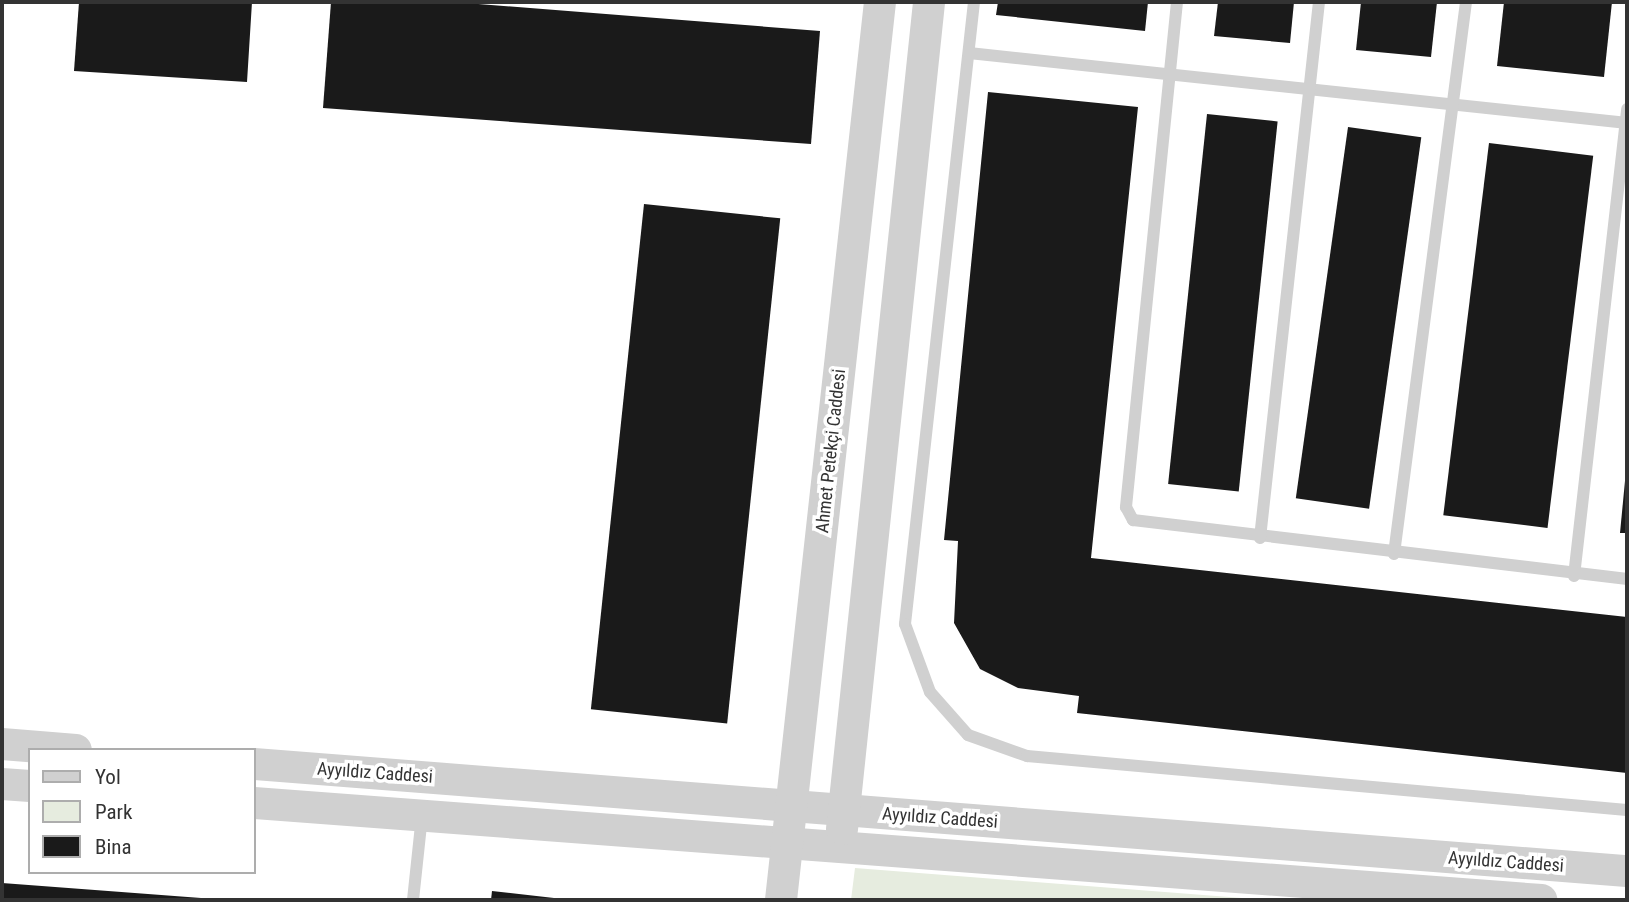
<!DOCTYPE html>
<meta charset="utf-8">
<style>
body{margin:0}
#map{position:relative;width:1629px;height:902px;overflow:hidden;background:#fff;font-family:"Roboto Condensed",sans-serif}
div>[style]{position:absolute}
[style*='--x']{left:calc(var(--x)*1px);top:calc(var(--y)*1px);width:calc(var(--w)*1px);rotate:calc(var(--a)*1deg)}
.green>*{inset:0;background:#e6ecdf}
.building>*{inset:0;background:#1a1a1a;transform-origin:0 0}
.service>*{height:12px;margin:-6px;padding:0 6px;transform-origin:6px;border-radius:6px;background:#d0d0d0}
.tertiary>*{height:32px;margin:-16px;padding:0 16px;transform-origin:16px;border-radius:16px;background:#d0d0d0}
span{translate:-50% -50%;white-space:nowrap;text-align:center;line-height:1.15;-webkit-text-stroke:7px #fff;paint-order:stroke}
.street-label{font-size:18px;color:#333}
.frame{position:absolute;inset:0;border:4px solid #333;pointer-events:none}
.legend{position:absolute;left:28px;top:748px;width:228px;height:126px;box-sizing:border-box;background:#fff;border:2px solid #adadad;margin:0;padding:9px 12px;list-style:none;font-size:21px;color:#333}
.legend li{display:flex;align-items:center;gap:14px;height:35px}
.legend b{width:35px;border:2px solid #adadad}
</style>
<div id="map">
<div class="green">
<i style="clip-path:polygon(855px 868px,1268px 900px,851px 900px)"></i>
</div>
<div class="building">
<i style="clip-path:polygon(79px 2px,252px 2px,247px 82px,74px 71px)"></i>
<i style="clip-path:polygon(331px 2px,453px 2px,820px 31px,811px 144px,323px 108px)"></i>
<i style="clip-path:polygon(998px 2px,1148px 2px,1145px 31px,996px 15px)"></i>
<i style="clip-path:polygon(1218px 2px,1294px 2px,1290px 43px,1214px 36px)"></i>
<i style="clip-path:polygon(1361px 2px,1437px 2px,1431px 57px,1356px 50px)"></i>
<i style="clip-path:polygon(1504px 2px,1612px 2px,1604px 77px,1497px 66px)"></i>
<i style="clip-path:polygon(988px 92px,1138px 107px,1091px 558px,1627px 617px,1627px 773px,1077px 713px,1079px 696px,1018px 688px,980px 669px,954px 623px,958px 541px,944px 540px)"></i>
<i style="left:1207px;top:114px;width:71px;height:372px;rotate:6deg"></i>
<i style="left:1348px;top:127px;width:74px;height:375px;rotate:8deg"></i>
<i style="left:1489px;top:143px;width:105px;height:375px;rotate:7deg"></i>
<i style="left:644px;top:204px;width:137px;height:508px;rotate:6deg"></i>
<i style="clip-path:polygon(1625px 481px,1627px 482px,1627px 533px,1620px 533px)"></i>
<i style="clip-path:polygon(2px 883px,201px 898px,201px 900px,2px 900px)"></i>
<i style="clip-path:polygon(492px 891px,554px 898px,554px 900px,491px 900px)"></i>
</div>
<div class="service">
<i style="--x:974;--y:2;--w:626;--a:96.33"></i>
<i style="--x:905;--y:624;--w:72;--a:69.8"></i>
<i style="--x:930;--y:692;--w:57;--a:48.5"></i>
<i style="--x:968;--y:735;--w:63;--a:19.6"></i>
<i style="--x:1027;--y:756;--w:602;--a:5.14"></i>
<i style="--x:1177;--y:2;--w:508;--a:95.77"></i>
<i style="--x:1126;--y:507;--w:15;--a:62"></i>
<i style="--x:1133;--y:520;--w:498;--a:6.8"></i>
<i style="--x:969;--y:53;--w:662;--a:6.07"></i>
<i style="--x:1260;--y:538;--w:539;--a:-83.72"></i>
<i style="--x:1394;--y:554;--w:557;--a:-82.57"></i>
<i style="--x:1574;--y:576;--w:470;--a:-83.5"></i>
<i style="--x:413;--y:900;--w:84;--a:-83.9"></i>
</div>
<div class="tertiary">
<i style="--x:2;--y:744;--w:74;--a:4.6"></i>
<i style="--x:254;--y:764;--w:1377;--a:4.46"></i>
<i style="--x:2;--y:784;--w:28;--a:4"></i>
<i style="--x:254;--y:803;--w:1291;--a:4.31"></i>
<i style="--x:842;--y:829;--w:832;--a:-83.99"></i>
<i style="--x:781;--y:900;--w:903;--a:-83.71"></i>
</div>
<div class="street-label">
<span style="left:831px;top:451px;rotate:-84deg">Ahmet Petekçi Caddesi</span>
<span style="left:375px;top:773px;rotate:4deg">Ayyıldız Caddesi</span>
<span style="left:940px;top:818px;rotate:4deg">Ayyıldız Caddesi</span>
<span style="left:1506px;top:862px;rotate:4deg">Ayyıldız Caddesi</span>
</div>
<div class="frame"></div>
<ul class="legend">
<li><b style="height:9px;background:#d0d0d0"></b>Yol</li>
<li><b style="height:19px;background:#e6ecdf"></b>Park</li>
<li><b style="height:19px;background:#1a1a1a"></b>Bina</li>
</ul>
</div>
